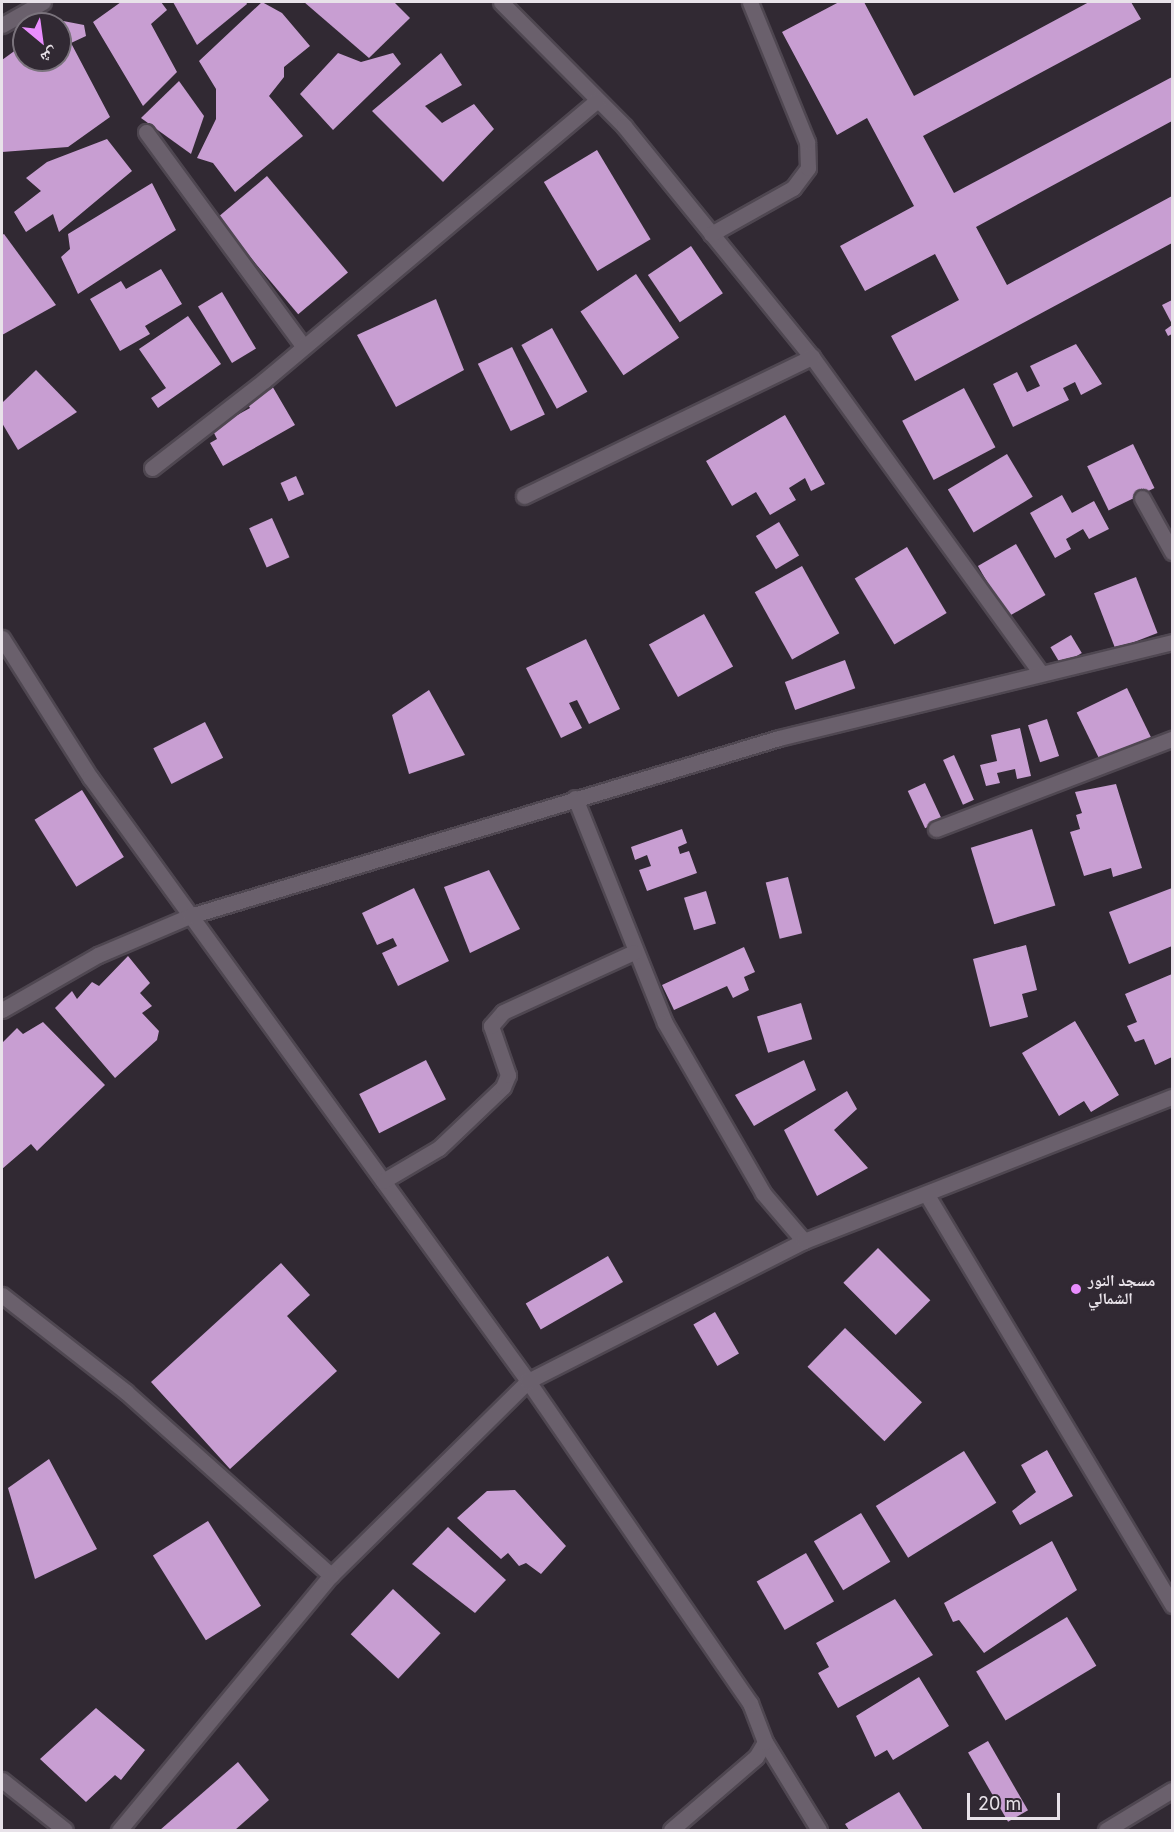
<!DOCTYPE html>
<meta charset="utf-8">
<style>
body{margin:0}
#map{position:relative;width:1174px;height:1832px;overflow:hidden;background:#312933;font-family:Inter,"Noto Naskh Arabic",sans-serif}
div>[style]{position:absolute}
[style*='--x']{left:calc(var(--x)*1px);top:calc(var(--y)*1px);width:calc(var(--w)*1px);rotate:calc(var(--a)*1deg)}
.building>*{inset:0;background:#c89ed2;transform-origin:0 0}
.roads{filter:drop-shadow(2px 0 #4f4751) drop-shadow(-2px 0 #4f4751) drop-shadow(0 2px #4f4751) drop-shadow(0 -2px #4f4751)}
.minor>*{height:15px;margin:-7.5px;padding:0 7.5px;transform-origin:7.5px;border-radius:7.5px;background:#6a606c}
.dots>*{width:16px;height:16px;translate:-50% -50%;box-sizing:border-box;border:3px solid #312933;border-radius:50%}
span{translate:-50% -50%;white-space:nowrap;text-align:center;line-height:1.15;-webkit-text-stroke:6px #312933;paint-order:stroke}
.poi-label{font-size:16px;color:#e8e2e9;font-weight:700}
.left{translate:0 -50%;text-align:left}
.frame{position:absolute;inset:0;border:3px solid #e8e2e9;pointer-events:none}
.north{position:absolute;left:12px;top:12px;width:60px;height:60px;box-sizing:border-box;background:#312933;border:2px solid #7a737c;border-radius:50%;rotate:151deg;font-size:16px;font-weight:700;line-height:24px;text-align:center;color:#e8e2e9}
.north::after{content:'';display:block;margin:auto;width:21px;height:27px;background:#e98dfe;clip-path:polygon(50% 0,100% 100%,50% 72%,0 100%)}
.scale{position:absolute;left:967px;top:1793px;width:93px;height:27px;box-sizing:border-box;border:3px solid #e8e2e9;border-top:0;padding-left:8px;font-size:18px;line-height:21px;white-space:nowrap;color:#e8e2e9;-webkit-text-stroke:4px #312933;paint-order:stroke}
</style>
<div id="map">
<div class="building">
<i style="clip-path:polygon(121px 2px,161px 2px,167px 10px,151px 24px,177px 72px,143px 106px,93px 22px)"></i>
<i style="clip-path:polygon(173px 2px,246px 2px,247px 4px,197px 45px)"></i>
<i style="clip-path:polygon(262px 2px,282px 13px,310px 46px,284px 67px,284px 77px,269px 96px,303px 136px,235px 192px,213px 163px,197px 158px,216px 119px,216px 89px,199px 61px)"></i>
<i style="clip-path:polygon(304px 2px,394px 2px,410px 18px,369px 58px)"></i>
<i style="clip-path:polygon(839px 2px,864px 2px,914px 96px,1089px 2px,1131px 2px,1141px 19px,923px 136px,954px 193px,1172px 77px,1172px 121px,976px 227px,1007px 285px,1172px 196px,1172px 243px,915px 381px,891px 336px,959px 300px,935px 254px,865px 291px,840px 246px,914px 206px,867px 118px,837px 135px,782px 32px)"></i>
<i style="clip-path:polygon(58px 20px,84px 25px,86px 36px,71px 43px,110px 117px,68px 147px,2px 152px,2px 60px,24px 44px,24px 60px,60px 60px,60px 24px,53px 24px)"></i>
<i style="clip-path:polygon(338px 53px,361px 62px,393px 53px,401px 64px,333px 130px,300px 94px)"></i>
<i style="clip-path:polygon(441px 53px,462px 85px,425px 106px,442px 123px,474px 104px,494px 129px,443px 182px,372px 111px)"></i>
<i style="clip-path:polygon(179px 81px,204px 116px,191px 154px,141px 118px)"></i>
<i style="clip-path:polygon(107px 139px,132px 171px,59px 232px,53px 214px,26px 232px,14px 212px,41px 191px,26px 178px,47px 162px)"></i>
<i style="left:597px;top:150px;width:104px;height:62px;rotate:59deg"></i>
<i style="left:267px;top:176px;width:126px;height:65px;rotate:50deg"></i>
<i style="clip-path:polygon(152px 183px,176px 230px,78px 294px,61px 257px,70px 249px,68px 234px)"></i>
<i style="clip-path:polygon(4px 234px,56px 305px,2px 335px,2px 235px)"></i>
<i style="left:691px;top:246px;width:57px;height:52px;rotate:56deg"></i>
<i style="clip-path:polygon(161px 269px,182px 304px,145px 326px,150px 334px,120px 351px,90px 299px,121px 281px,126px 289px)"></i>
<i style="left:636px;top:274px;width:77px;height:67px;rotate:56deg"></i>
<i style="left:222px;top:292px;width:66px;height:28px;rotate:59deg"></i>
<i style="clip-path:polygon(436px 299px,464px 370px,396px 407px,357px 335px)"></i>
<i style="clip-path:polygon(1172px 300px,1172px 324px,1162px 305px)"></i>
<i style="clip-path:polygon(188px 316px,221px 364px,158px 408px,151px 398px,166px 388px,139px 349px)"></i>
<i style="clip-path:polygon(1172px 325px,1172px 334px,1168px 336px,1165px 330px)"></i>
<i style="left:552px;top:328px;width:73px;height:35px;rotate:61deg"></i>
<i style="clip-path:polygon(1076px 344px,1102px 384px,1081px 395px,1075px 382px,1063px 388px,1069px 400px,1013px 427px,993px 384px,1017px 372px,1027px 392px,1040px 386px,1030px 366px)"></i>
<i style="left:512px;top:347px;width:75px;height:38px;rotate:64deg"></i>
<i style="clip-path:polygon(36px 370px,77px 412px,18px 450px,2px 423px,2px 403px)"></i>
<i style="clip-path:polygon(271px 384px,295px 425px,223px 466px,210px 443px,217px 439px,212px 429px,250px 408px,245px 399px)"></i>
<i style="left:964px;top:388px;width:67px;height:70px;rotate:62deg"></i>
<i style="clip-path:polygon(785px 415px,825px 484px,811px 491px,805px 478px,789px 488px,796px 500px,770px 515px,756px 492px,732px 506px,706px 461px)"></i>
<i style="left:1133px;top:444px;width:49px;height:51px;rotate:64deg"></i>
<i style="left:1007px;top:454px;width:50px;height:69px;rotate:59deg"></i>
<i style="left:296px;top:476px;width:20px;height:17px;rotate:66deg"></i>
<i style="clip-path:polygon(1062px 495px,1072px 513px,1094px 501px,1109px 529px,1089px 539px,1083px 529px,1066px 539px,1071px 549px,1055px 558px,1030px 513px)"></i>
<i style="left:272px;top:518px;width:43px;height:25px;rotate:66deg"></i>
<i style="left:779px;top:522px;width:39px;height:27px;rotate:59deg"></i>
<i style="left:1016px;top:544px;width:59px;height:44px;rotate:60deg"></i>
<i style="left:907px;top:547px;width:77px;height:61px;rotate:59deg"></i>
<i style="left:802px;top:566px;width:77px;height:54px;rotate:61deg"></i>
<i style="left:1136px;top:577px;width:60px;height:45px;rotate:69deg"></i>
<i style="left:704px;top:614px;width:60px;height:63px;rotate:61deg"></i>
<i style="left:1071px;top:635px;width:21px;height:24px;rotate:59deg"></i>
<i style="clip-path:polygon(586px 639px,620px 709px,589px 724px,577px 700px,569px 703px,582px 728px,561px 738px,526px 668px)"></i>
<i style="left:845px;top:660px;width:30px;height:64px;rotate:70deg"></i>
<i style="left:1127px;top:688px;width:55px;height:56px;rotate:64deg"></i>
<i style="clip-path:polygon(429px 690px,465px 755px,409px 774px,392px 715px)"></i>
<i style="left:1047px;top:719px;width:39px;height:20px;rotate:72deg"></i>
<i style="left:205px;top:722px;width:40px;height:58px;rotate:63deg"></i>
<i style="clip-path:polygon(1020px 728px,1031px 776px,1017px 779px,1015px 769px,997px 773px,1000px 783px,986px 786px,980px 765px,997px 761px,991px 735px)"></i>
<i style="left:954px;top:755px;width:49px;height:12px;rotate:66deg"></i>
<i style="left:925px;top:783px;width:41px;height:19px;rotate:65deg"></i>
<i style="clip-path:polygon(1116px 784px,1142px 868px,1113px 877px,1111px 868px,1084px 876px,1070px 832px,1080px 829px,1076px 815px,1082px 813px,1075px 792px)"></i>
<i style="left:82px;top:790px;width:79px;height:56px;rotate:58deg"></i>
<i style="clip-path:polygon(682px 829px,687px 843px,678px 847px,680px 854px,689px 851px,697px 873px,647px 891px,639px 870px,651px 866px,647px 855px,635px 860px,631px 847px)"></i>
<i style="left:1032px;top:829px;width:80px;height:64px;rotate:73deg"></i>
<i style="clip-path:polygon(489px 870px,520px 929px,470px 953px,444px 887px)"></i>
<i style="left:788px;top:877px;width:58px;height:23px;rotate:76deg"></i>
<i style="clip-path:polygon(414px 888px,449px 961px,398px 986px,382px 953px,397px 946px,393px 938px,377px 945px,362px 913px)"></i>
<i style="clip-path:polygon(1172px 888px,1172px 946px,1129px 964px,1109px 912px)"></i>
<i style="left:706px;top:891px;width:34px;height:23px;rotate:73deg"></i>
<i style="clip-path:polygon(1026px 945px,1037px 990px,1022px 994px,1028px 1017px,990px 1027px,973px 959px)"></i>
<i style="clip-path:polygon(744px 947px,755px 972px,744px 977px,749px 990px,733px 998px,727px 986px,674px 1010px,662px 985px)"></i>
<i style="clip-path:polygon(128px 956px,150px 983px,140px 993px,152px 1006px,142px 1013px,159px 1031px,157px 1040px,115px 1078px,55px 1008px,72px 991px,77px 999px,92px 982px,99px 986px)"></i>
<i style="clip-path:polygon(1172px 974px,1172px 1057px,1155px 1065px,1144px 1039px,1135px 1042px,1127px 1026px,1137px 1022px,1125px 994px)"></i>
<i style="left:801px;top:1003px;width:38px;height:46px;rotate:73deg"></i>
<i style="clip-path:polygon(1075px 1021px,1119px 1095px,1091px 1112px,1084px 1101px,1059px 1116px,1022px 1053px)"></i>
<i style="clip-path:polygon(43px 1022px,105px 1085px,37px 1151px,31px 1144px,2px 1169px,2px 1043px,17px 1028px,23px 1034px)"></i>
<i style="left:426px;top:1060px;width:44px;height:75px;rotate:63deg"></i>
<i style="clip-path:polygon(804px 1060px,816px 1090px,754px 1126px,735px 1095px)"></i>
<i style="clip-path:polygon(847px 1091px,857px 1109px,834px 1130px,868px 1168px,817px 1196px,784px 1130px)"></i>
<i style="left:878px;top:1248px;width:74px;height:49px;rotate:45deg"></i>
<i style="left:608px;top:1256px;width:30px;height:95px;rotate:60deg"></i>
<i style="clip-path:polygon(281px 1263px,310px 1295px,287px 1316px,337px 1371px,230px 1469px,151px 1382px)"></i>
<i style="left:715px;top:1312px;width:48px;height:25px;rotate:60deg"></i>
<i style="left:845px;top:1328px;width:107px;height:54px;rotate:44deg"></i>
<i style="clip-path:polygon(1047px 1450px,1073px 1496px,1020px 1525px,1012px 1511px,1036px 1492px,1021px 1465px)"></i>
<i style="left:964px;top:1451px;width:61px;height:104px;rotate:58deg"></i>
<i style="clip-path:polygon(49px 1459px,97px 1549px,35px 1579px,8px 1488px)"></i>
<i style="clip-path:polygon(515px 1490px,566px 1546px,541px 1574px,526px 1563px,519px 1566px,508px 1553px,501px 1559px,457px 1518px,487px 1491px)"></i>
<i style="left:861px;top:1513px;width:57px;height:55px;rotate:59deg"></i>
<i style="left:208px;top:1521px;width:100px;height:65px;rotate:58deg"></i>
<i style="clip-path:polygon(448px 1527px,506px 1580px,475px 1613px,412px 1564px)"></i>
<i style="clip-path:polygon(1052px 1541px,1077px 1590px,984px 1653px,959px 1620px,953px 1622px,944px 1603px)"></i>
<i style="left:806px;top:1553px;width:56px;height:57px;rotate:60deg"></i>
<i style="left:393px;top:1589px;width:65px;height:62px;rotate:43deg"></i>
<i style="clip-path:polygon(895px 1599px,933px 1655px,838px 1708px,818px 1673px,829px 1667px,816px 1643px)"></i>
<i style="left:1067px;top:1617px;width:57px;height:106px;rotate:59deg"></i>
<i style="clip-path:polygon(919px 1677px,949px 1726px,893px 1760px,887px 1750px,875px 1757px,856px 1716px)"></i>
<i style="clip-path:polygon(96px 1708px,145px 1750px,121px 1780px,115px 1775px,86px 1802px,40px 1759px)"></i>
<i style="left:988px;top:1741px;width:80px;height:23px;rotate:60deg"></i>
<i style="clip-path:polygon(238px 1762px,269px 1800px,235px 1830px,160px 1830px)"></i>
<i style="clip-path:polygon(899px 1792px,923px 1830px,849px 1830px,845px 1824px)"></i>
</div>
<div class="roads">
<div class="minor">
<i style="--x:501;--y:2;--w:175;--a:45.2"></i>
<i style="--x:624;--y:126;--w:298;--a:50.9"></i>
<i style="--x:812;--y:357;--w:389;--a:54.1"></i>
<i style="--x:2;--y:25;--w:47;--a:-29.3"></i>
<i style="--x:146;--y:132;--w:265;--a:53.7"></i>
<i style="--x:711;--y:234;--w:94;--a:-29.3"></i>
<i style="--x:793;--y:188;--w:25;--a:-53"></i>
<i style="--x:808;--y:168;--w:26;--a:-92"></i>
<i style="--x:807;--y:142;--w:151;--a:-112.2"></i>
<i style="--x:152;--y:468;--w:143;--a:-37.9"></i>
<i style="--x:265;--y:380;--w:434;--a:-40.1"></i>
<i style="--x:524;--y:496;--w:320;--a:-25.8"></i>
<i style="--x:1142;--y:498;--w:62;--a:60.9"></i>
<i style="--x:2;--y:638;--w:165;--a:57.7"></i>
<i style="--x:90;--y:777;--w:746;--a:54.05"></i>
<i style="--x:528;--y:1381;--w:276;--a:135.4"></i>
<i style="--x:331;--y:1575;--w:332;--a:129.7"></i>
<i style="--x:575;--y:798;--w:242;--a:68.2"></i>
<i style="--x:665;--y:1023;--w:196;--a:60"></i>
<i style="--x:763;--y:1193;--w:63;--a:49.5"></i>
<i style="--x:936;--y:829;--w:253;--a:-20.9"></i>
<i style="--x:2;--y:1010;--w:111;--a:-29.8"></i>
<i style="--x:98;--y:955;--w:100;--a:-23"></i>
<i style="--x:190;--y:916;--w:615;--a:-16.82"></i>
<i style="--x:779;--y:738;--w:405;--a:-13.7"></i>
<i style="--x:383;--y:1181;--w:65;--a:-30.5"></i>
<i style="--x:439;--y:1148;--w:88;--a:-43.6"></i>
<i style="--x:503;--y:1087;--w:13;--a:-67"></i>
<i style="--x:508;--y:1075;--w:52;--a:-109.1"></i>
<i style="--x:491;--y:1026;--w:18;--a:-49"></i>
<i style="--x:503;--y:1012;--w:144;--a:-24.6"></i>
<i style="--x:927;--y:1195;--w:478;--a:59.1"></i>
<i style="--x:2;--y:1295;--w:157;--a:38"></i>
<i style="--x:126;--y:1392;--w:275;--a:41.8"></i>
<i style="--x:2;--y:1780;--w:80;--a:38.4"></i>
<i style="--x:671;--y:1830;--w:112;--a:-40.7"></i>
<i style="--x:756;--y:1757;--w:17;--a:-59"></i>
<i style="--x:819;--y:1830;--w:103;--a:-121.5"></i>
<i style="--x:765;--y:1742;--w:42;--a:-111"></i>
<i style="--x:750;--y:1703;--w:391;--a:-124.6"></i>
<i style="--x:528;--y:1381;--w:309;--a:-26.9"></i>
<i style="--x:804;--y:1241;--w:395;--a:-21.4"></i>
<i style="--x:1106;--y:1830;--w:77;--a:-31.2"></i>
</div>
</div>
<div class="dots">
<i style="left:1076px;top:1289px;background:#e98dfe"></i>
</div>
<div class="poi-label">
<span class="left" style="left:1088px;top:1289px">مسجد النور<br>الشمالي</span>
</div>
<div class="frame"></div>
<div class="north">ش</div>
<div class="scale">20 m</div>
</div>
